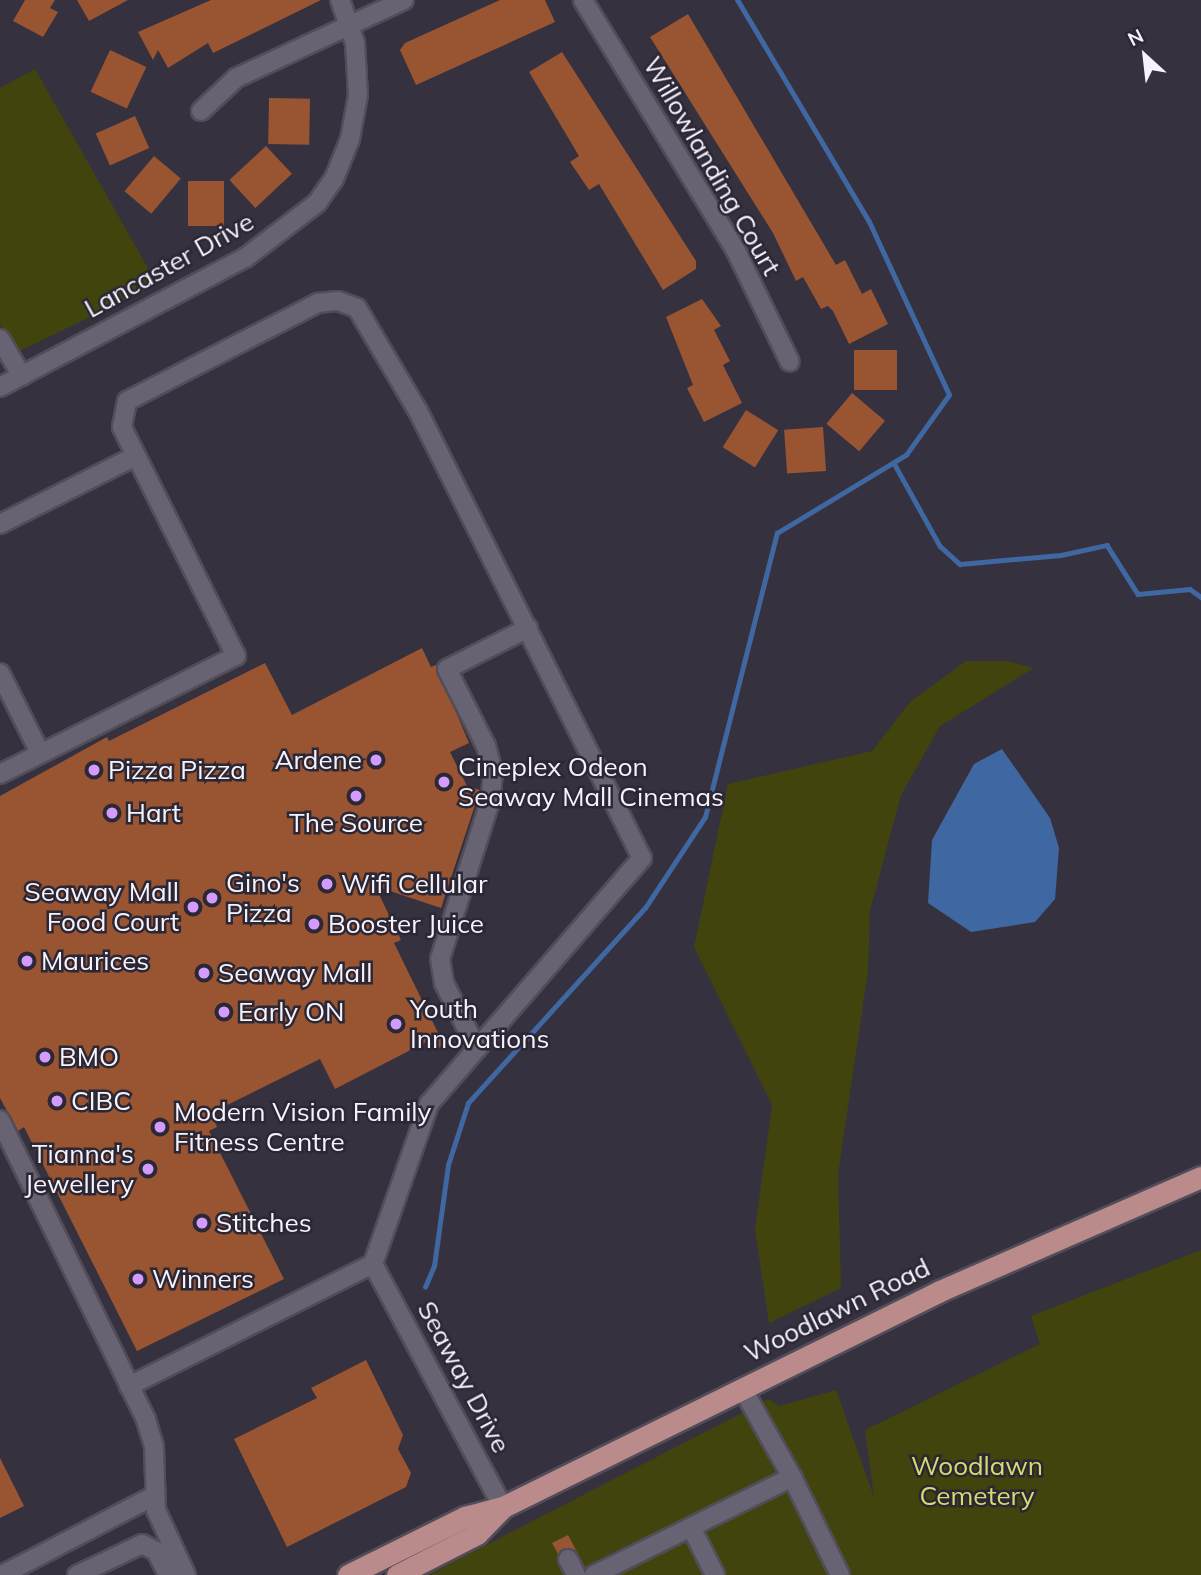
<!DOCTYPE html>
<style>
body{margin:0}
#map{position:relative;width:1201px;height:1575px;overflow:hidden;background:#35313f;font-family:Mulish,sans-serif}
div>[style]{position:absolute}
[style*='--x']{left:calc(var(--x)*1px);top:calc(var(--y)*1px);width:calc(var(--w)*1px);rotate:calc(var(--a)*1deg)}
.green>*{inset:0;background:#42440d}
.water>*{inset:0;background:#3f67a1}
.stream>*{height:4.5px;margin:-2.25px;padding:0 2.25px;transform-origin:2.25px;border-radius:2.25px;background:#3f67a1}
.building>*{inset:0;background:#995532;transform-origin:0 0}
.roads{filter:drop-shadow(2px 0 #514d59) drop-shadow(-2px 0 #514d59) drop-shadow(0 2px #514d59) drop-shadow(0 -2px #514d59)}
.minor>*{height:18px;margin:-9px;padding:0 9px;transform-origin:9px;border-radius:9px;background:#676372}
.major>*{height:21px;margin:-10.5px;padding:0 10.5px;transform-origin:10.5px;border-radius:10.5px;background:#bb8b8b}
.dots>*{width:19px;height:19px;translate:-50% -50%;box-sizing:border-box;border:4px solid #2b2734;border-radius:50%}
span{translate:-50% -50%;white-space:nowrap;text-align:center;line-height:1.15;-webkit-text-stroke:5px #2b2734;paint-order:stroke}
.street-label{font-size:26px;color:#f6f3fc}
.poi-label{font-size:26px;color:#f6f3fc}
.right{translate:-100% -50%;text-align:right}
.left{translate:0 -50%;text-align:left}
.park-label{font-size:26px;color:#d5dc6f}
.north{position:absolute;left:1110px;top:21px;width:70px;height:70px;-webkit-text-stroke:5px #2b2734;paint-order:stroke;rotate:333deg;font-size:19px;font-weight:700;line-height:28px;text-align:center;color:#f6f3fc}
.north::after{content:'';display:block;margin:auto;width:24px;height:32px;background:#f6f3fc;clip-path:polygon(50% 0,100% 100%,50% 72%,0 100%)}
</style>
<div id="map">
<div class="green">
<i style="clip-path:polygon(35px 69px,157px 284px,14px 354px,0 325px,0 88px)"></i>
<i style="clip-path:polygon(966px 661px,1007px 661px,1034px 668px,940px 726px,901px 795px,870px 911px,868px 971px,838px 1175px,841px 1288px,769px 1323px,755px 1230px,772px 1105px,694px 947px,728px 784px,872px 751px,911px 701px)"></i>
<i style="clip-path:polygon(1201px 1250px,1201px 1575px,428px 1575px,769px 1399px,779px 1406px,836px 1390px,874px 1497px,865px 1430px,1040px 1344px,1031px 1316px)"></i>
</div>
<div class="water">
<i style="clip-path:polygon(1002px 749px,1050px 818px,1059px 848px,1055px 899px,1035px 922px,971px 932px,928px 903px,932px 840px,974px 764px)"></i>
</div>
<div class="stream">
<i style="--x:894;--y:463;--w:95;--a:61"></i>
<i style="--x:940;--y:546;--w:27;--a:42"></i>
<i style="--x:960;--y:564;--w:101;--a:-5.1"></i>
<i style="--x:1061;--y:555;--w:47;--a:-12.3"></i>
<i style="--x:1107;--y:545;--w:58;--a:57.7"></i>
<i style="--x:1138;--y:594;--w:52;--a:-5.5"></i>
<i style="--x:1190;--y:589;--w:14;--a:36"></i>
<i style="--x:425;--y:1287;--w:23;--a:-67"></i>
<i style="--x:434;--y:1266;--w:102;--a:-82.1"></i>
<i style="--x:448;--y:1165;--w:65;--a:-72.1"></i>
<i style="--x:468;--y:1103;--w:263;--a:-47.8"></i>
<i style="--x:645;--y:908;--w:109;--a:-56.6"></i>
<i style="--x:705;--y:817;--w:293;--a:-75.8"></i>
<i style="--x:777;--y:533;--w:151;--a:-31.2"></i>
<i style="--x:906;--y:455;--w:74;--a:-54.4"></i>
<i style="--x:949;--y:395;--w:191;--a:-114.8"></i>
<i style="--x:869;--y:222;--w:258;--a:-120.7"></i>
</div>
<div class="building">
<i style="clip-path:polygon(25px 0,55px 0,50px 8px,58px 12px,43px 37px,13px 21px)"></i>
<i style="clip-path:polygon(77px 0,128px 0,89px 21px)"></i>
<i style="clip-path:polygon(211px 0,321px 0,213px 53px,208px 43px,168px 68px,158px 50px,153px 60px,138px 32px)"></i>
<i style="clip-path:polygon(500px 0,545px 0,555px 22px,416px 85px,400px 50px,405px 43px)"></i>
<i style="clip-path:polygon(688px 14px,836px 265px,845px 260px,862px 294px,871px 289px,888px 324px,849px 344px,833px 311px,828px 306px,821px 309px,803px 277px,796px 281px,773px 233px,650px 37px)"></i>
<i style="left:110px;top:50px;width:40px;height:46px;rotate:25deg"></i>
<i style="clip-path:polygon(562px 52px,696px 261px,696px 269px,663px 290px,599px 184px,589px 190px,570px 162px,579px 156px,529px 72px)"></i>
<i style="left:269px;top:98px;width:41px;height:46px;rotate:1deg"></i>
<i style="left:135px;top:116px;width:35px;height:43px;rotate:66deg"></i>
<i style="left:266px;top:146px;width:38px;height:50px;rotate:47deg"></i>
<i style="left:154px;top:156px;width:35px;height:46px;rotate:40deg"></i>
<i style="left:188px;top:181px;width:36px;height:45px"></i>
<i style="clip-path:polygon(702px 299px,721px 326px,714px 330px,730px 361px,723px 365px,742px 403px,704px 422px,687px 388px,693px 385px,666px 317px)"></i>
<i style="left:854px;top:350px;width:43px;height:40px"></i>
<i style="left:852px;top:393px;width:43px;height:40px;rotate:40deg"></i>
<i style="left:746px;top:410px;width:38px;height:44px;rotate:32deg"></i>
<i style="left:823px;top:427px;width:44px;height:39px;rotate:86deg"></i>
<i style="clip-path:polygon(422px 648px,431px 667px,436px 665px,469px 743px,450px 752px,467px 786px,480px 790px,441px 908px,375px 886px,401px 940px,394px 943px,444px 1045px,433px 1051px,428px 1041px,335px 1089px,320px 1059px,211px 1113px,217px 1127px,209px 1131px,284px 1279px,137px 1351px,24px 1127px,18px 1131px,0 1098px,0 796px,107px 737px,109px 741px,265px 663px,292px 715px)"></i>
<i style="clip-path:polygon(366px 1360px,403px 1435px,398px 1449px,411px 1473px,406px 1487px,287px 1547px,234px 1439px,317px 1398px,311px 1388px)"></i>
<i style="clip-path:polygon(0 1458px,24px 1506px,0 1518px)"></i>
<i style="clip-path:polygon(568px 1535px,577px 1552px,568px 1548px,558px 1554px,552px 1543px)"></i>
</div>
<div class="roads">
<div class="minor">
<i style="--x:583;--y:0;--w:294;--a:58.6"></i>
<i style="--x:736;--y:251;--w:123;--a:64.1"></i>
<i style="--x:201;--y:111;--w:48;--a:-43.3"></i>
<i style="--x:236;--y:78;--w:185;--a:-24.9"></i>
<i style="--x:0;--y:339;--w:43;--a:59.3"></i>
<i style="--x:0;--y:387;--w:277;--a:-27.8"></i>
<i style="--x:245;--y:258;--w:91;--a:-37.4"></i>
<i style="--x:317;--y:203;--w:29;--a:-55"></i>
<i style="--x:334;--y:179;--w:43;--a:-68.2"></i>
<i style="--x:350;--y:139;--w:45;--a:-79.7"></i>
<i style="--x:358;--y:95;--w:52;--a:-93.3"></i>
<i style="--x:355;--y:43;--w:46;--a:-109.2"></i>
<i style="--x:0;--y:524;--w:152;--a:-26.6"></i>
<i style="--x:0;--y:673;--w:89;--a:63.4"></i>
<i style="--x:0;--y:774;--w:264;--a:-26.6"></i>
<i style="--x:236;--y:656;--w:256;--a:-116.5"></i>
<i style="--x:122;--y:427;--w:26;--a:-79"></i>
<i style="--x:127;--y:401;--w:215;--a:-27.2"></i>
<i style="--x:318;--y:303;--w:20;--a:-6"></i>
<i style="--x:338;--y:301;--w:20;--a:20"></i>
<i style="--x:357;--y:308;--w:120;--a:59.4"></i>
<i style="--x:418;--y:411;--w:500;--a:63.4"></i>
<i style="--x:642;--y:858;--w:325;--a:130.9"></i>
<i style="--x:429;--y:1104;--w:170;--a:109.3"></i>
<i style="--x:477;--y:1049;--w:74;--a:-116.6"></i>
<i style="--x:444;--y:983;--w:24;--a:-99"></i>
<i style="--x:440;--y:959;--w:169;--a:-72.4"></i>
<i style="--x:491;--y:798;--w:26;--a:-86"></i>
<i style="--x:493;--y:772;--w:27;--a:-105"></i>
<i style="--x:486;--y:746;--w:86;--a:-116.9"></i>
<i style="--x:447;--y:669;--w:91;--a:-26.8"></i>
<i style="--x:0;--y:1120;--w:334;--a:64"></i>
<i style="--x:146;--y:1420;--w:28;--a:73"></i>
<i style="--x:154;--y:1447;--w:63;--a:88.2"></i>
<i style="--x:156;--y:1510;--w:72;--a:65.2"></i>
<i style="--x:129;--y:1386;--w:273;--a:-26.6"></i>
<i style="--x:373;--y:1264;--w:276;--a:61.9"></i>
<i style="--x:742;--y:1388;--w:102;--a:60.7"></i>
<i style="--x:691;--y:1527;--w:54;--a:63.4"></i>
<i style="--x:568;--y:1559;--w:18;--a:63"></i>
<i style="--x:2;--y:1575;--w:171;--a:-27.5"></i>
<i style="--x:77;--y:1575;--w:72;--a:-25.5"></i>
<i style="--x:142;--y:1544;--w:16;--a:27"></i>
<i style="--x:156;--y:1551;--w:27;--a:63"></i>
<i style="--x:594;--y:1575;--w:221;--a:-26.3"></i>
<i style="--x:792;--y:1477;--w:109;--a:63.9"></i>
</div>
<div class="major">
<i style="--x:348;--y:1575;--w:131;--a:-26.4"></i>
<i style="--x:465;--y:1517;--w:39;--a:-15"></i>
<i style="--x:503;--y:1507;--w:487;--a:-26.3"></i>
<i style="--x:940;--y:1291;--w:285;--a:-23.6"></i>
<i style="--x:397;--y:1575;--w:90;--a:-27.1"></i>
<i style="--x:477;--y:1534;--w:37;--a:-46"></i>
</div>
</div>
<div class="dots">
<i style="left:376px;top:760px;background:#d39cfc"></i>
<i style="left:94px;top:770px;background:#d39cfc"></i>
<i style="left:444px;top:782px;background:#d39cfc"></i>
<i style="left:356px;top:796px;background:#d39cfc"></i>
<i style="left:112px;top:813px;background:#d39cfc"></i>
<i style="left:327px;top:884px;background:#d39cfc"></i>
<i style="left:212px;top:898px;background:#d39cfc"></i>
<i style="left:193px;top:907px;background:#d39cfc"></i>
<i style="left:314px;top:924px;background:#d39cfc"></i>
<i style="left:27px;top:961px;background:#d39cfc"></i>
<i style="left:204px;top:973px;background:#d39cfc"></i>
<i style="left:224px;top:1012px;background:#d39cfc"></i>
<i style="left:396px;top:1024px;background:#d39cfc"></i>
<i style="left:45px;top:1057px;background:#d39cfc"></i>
<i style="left:57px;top:1101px;background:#d39cfc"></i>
<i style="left:160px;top:1127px;background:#d39cfc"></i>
<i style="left:148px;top:1169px;background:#d39cfc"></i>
<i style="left:202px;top:1223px;background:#d39cfc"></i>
<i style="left:138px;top:1279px;background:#d39cfc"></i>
</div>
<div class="street-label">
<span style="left:712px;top:166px;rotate:60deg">Willowlanding Court</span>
<span style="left:169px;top:265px;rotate:-29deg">Lancaster Drive</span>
<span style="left:837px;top:1310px;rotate:-26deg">Woodlawn Road</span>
<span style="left:464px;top:1377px;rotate:62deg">Seaway Drive</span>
</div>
<div class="poi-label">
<span class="right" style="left:362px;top:760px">Ardene</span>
<span class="left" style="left:458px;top:782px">Cineplex Odeon<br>Seaway Mall Cinemas</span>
<span class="left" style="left:108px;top:770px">Pizza Pizza</span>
<span class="left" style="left:126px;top:813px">Hart</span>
<span style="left:356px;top:823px">The Source</span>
<span class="left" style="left:226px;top:898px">Gino's<br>Pizza</span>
<span class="left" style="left:341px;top:884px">Wifi Cellular</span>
<span class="right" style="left:179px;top:907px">Seaway Mall<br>Food Court</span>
<span class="left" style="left:328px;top:924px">Booster Juice</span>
<span class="left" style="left:41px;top:961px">Maurices</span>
<span class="left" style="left:218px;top:973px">Seaway Mall</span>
<span class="left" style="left:410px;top:1024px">Youth<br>Innovations</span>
<span class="left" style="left:238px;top:1012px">Early ON</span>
<span class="left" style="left:59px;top:1057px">BMO</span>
<span class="left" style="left:71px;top:1101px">CIBC</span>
<span class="left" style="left:174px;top:1127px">Modern Vision Family<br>Fitness Centre</span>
<span class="right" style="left:134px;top:1169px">Tianna's<br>Jewellery</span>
<span class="left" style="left:216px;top:1223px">Stitches</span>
<span class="left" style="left:152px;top:1279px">Winners</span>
</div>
<div class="park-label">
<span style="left:977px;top:1481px">Woodlawn<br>Cemetery</span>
</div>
<div class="north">N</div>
</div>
